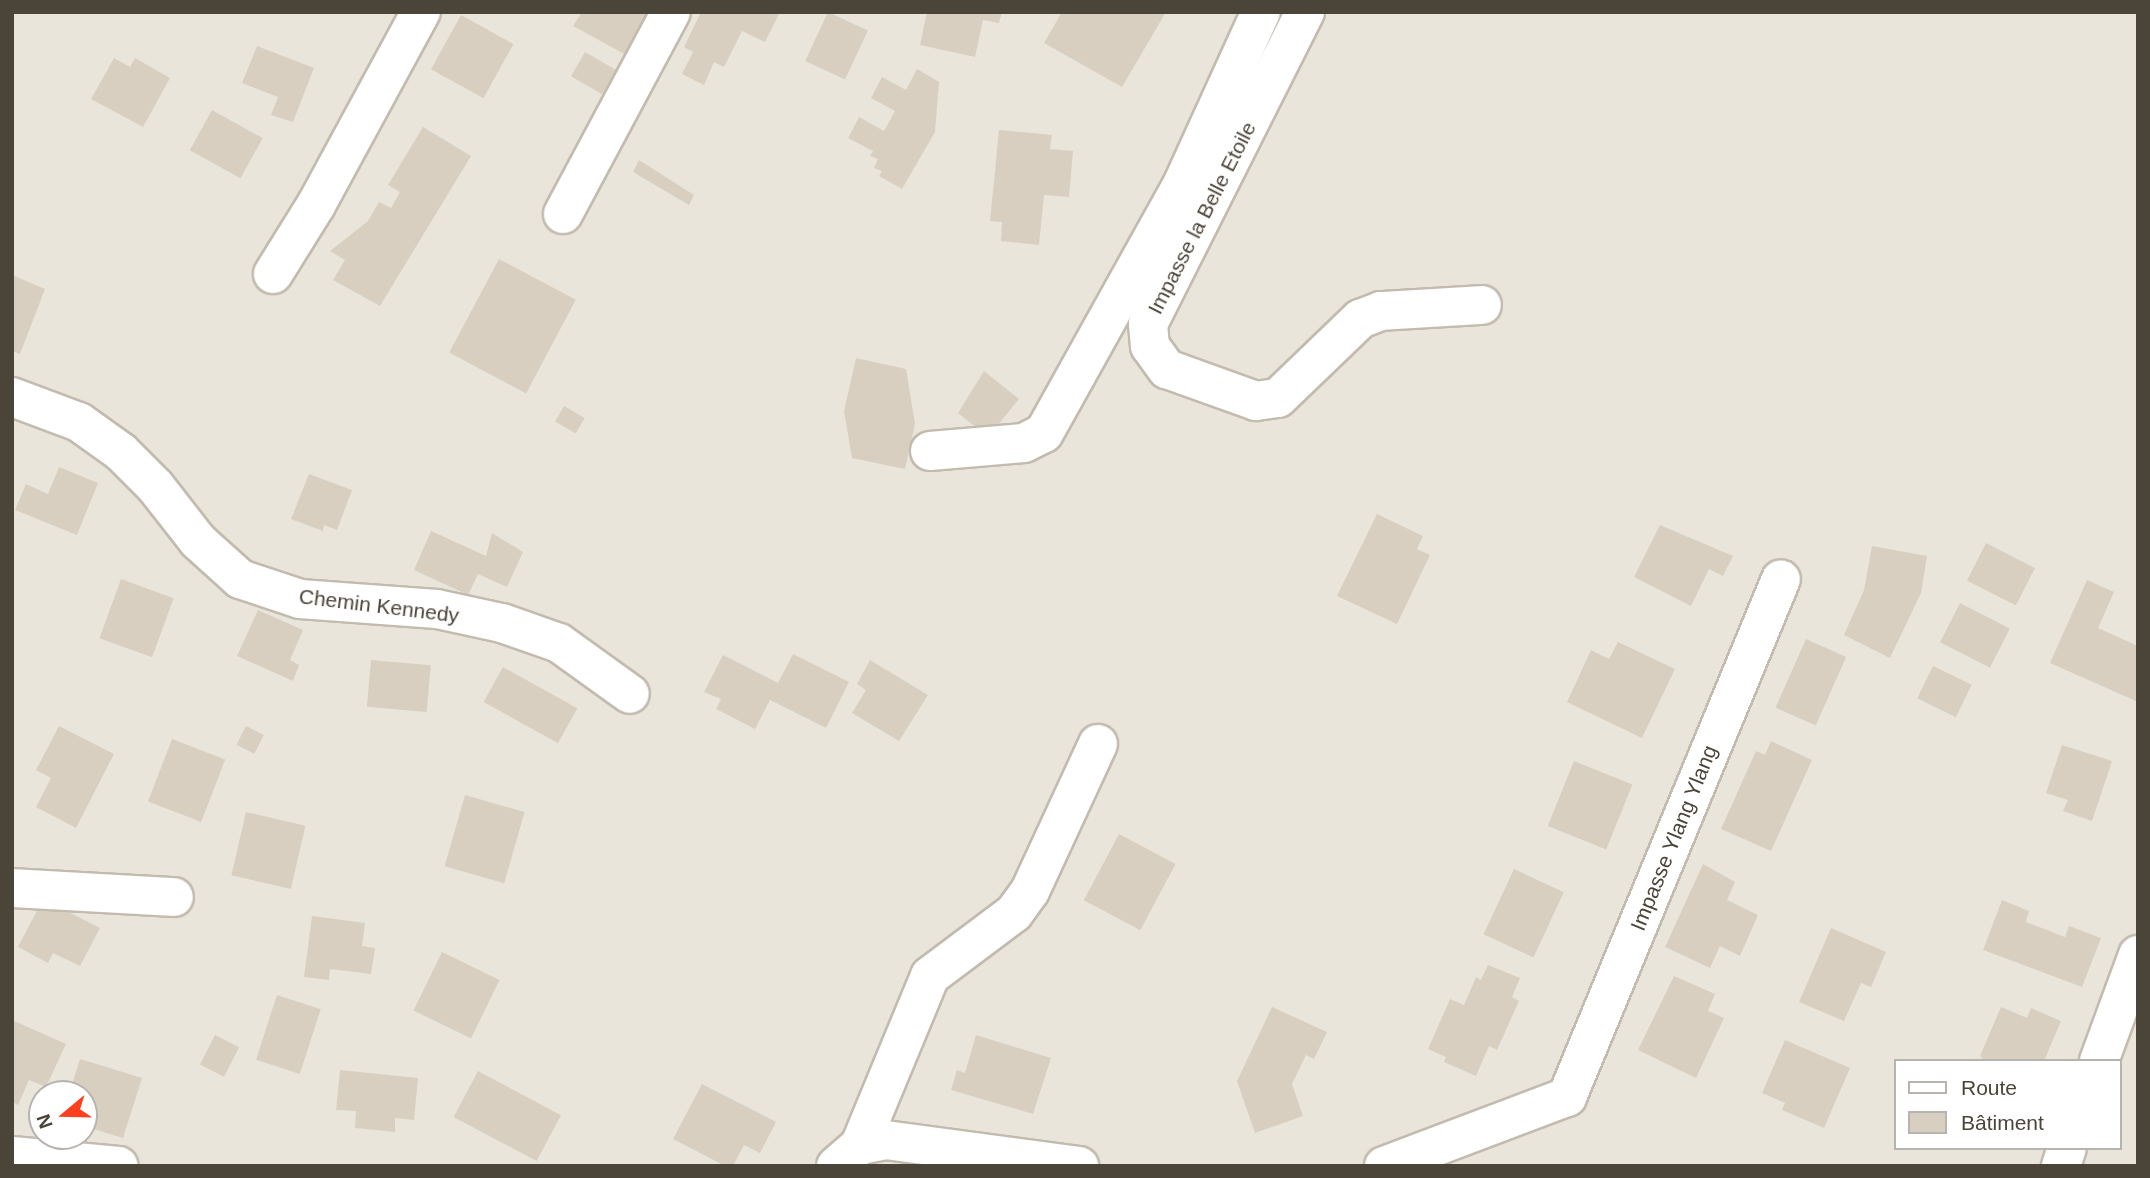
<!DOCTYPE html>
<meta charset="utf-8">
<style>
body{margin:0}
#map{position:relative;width:2150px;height:1178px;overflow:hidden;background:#f6f3ec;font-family:Helvetica,sans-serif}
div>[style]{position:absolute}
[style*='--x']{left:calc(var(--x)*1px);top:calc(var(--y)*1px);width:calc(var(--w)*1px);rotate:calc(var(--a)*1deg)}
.residential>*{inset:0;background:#eae5da}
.building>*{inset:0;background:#d8cfc1;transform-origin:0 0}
.roads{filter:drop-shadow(2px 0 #c2bbae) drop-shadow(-2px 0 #c2bbae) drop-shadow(0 2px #c2bbae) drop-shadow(0 -2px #c2bbae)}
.street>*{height:38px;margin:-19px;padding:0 19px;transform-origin:19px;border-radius:19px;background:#fff}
span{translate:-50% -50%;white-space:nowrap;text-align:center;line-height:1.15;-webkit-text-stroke:5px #fff;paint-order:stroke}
.street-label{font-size:21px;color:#4b4439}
.frame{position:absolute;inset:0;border:14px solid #4b4439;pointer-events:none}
.legend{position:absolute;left:1894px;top:1059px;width:228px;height:91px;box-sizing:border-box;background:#fff;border:2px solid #b7b4b0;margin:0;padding:9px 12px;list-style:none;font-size:21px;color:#4b4439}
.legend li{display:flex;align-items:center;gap:14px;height:35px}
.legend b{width:35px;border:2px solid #b7b4b0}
.north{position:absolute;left:28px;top:1080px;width:70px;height:70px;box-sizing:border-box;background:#fff;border:2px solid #b7b4b0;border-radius:50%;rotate:251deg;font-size:19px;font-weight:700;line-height:28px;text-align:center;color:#4b4439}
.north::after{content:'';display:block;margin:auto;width:24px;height:32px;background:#fc3f1d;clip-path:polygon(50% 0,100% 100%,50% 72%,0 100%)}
</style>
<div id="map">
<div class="residential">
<i style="clip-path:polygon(evenodd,12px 12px,2138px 12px,2138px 1166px,12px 1166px,12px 12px,1896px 1061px,2120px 1061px,2120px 1148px,1896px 1148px,1896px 1061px,12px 12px,42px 1094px,84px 1094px,84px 1136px,42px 1136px,42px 1094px)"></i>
</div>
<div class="building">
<i style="clip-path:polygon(582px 12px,662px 12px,628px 56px,573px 26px)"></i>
<i style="clip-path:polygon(701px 12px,780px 12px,765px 42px,742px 31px,724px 67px,714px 62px,704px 85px,682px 74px,693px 52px,684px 47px)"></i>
<i style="left:828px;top:12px;width:44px;height:54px;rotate:25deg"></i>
<i style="clip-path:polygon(927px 12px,1002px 12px,999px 23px,983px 20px,975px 57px,920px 45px)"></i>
<i style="clip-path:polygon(1062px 12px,1166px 12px,1122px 87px,1044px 43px)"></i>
<i style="left:461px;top:15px;width:60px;height:62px;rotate:29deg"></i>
<i style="clip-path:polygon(257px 46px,314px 68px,293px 122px,271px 115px,278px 97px,242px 83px)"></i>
<i style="left:585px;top:52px;width:36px;height:28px;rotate:30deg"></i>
<i style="clip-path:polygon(114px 58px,130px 67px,135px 58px,170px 78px,143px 127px,91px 99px)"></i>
<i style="clip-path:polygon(917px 69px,939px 82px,935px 132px,902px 189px,879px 176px,882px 171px,874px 168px,878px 159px,870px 156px,873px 151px,848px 138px,859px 117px,884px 131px,895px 111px,871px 98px,882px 77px,906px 90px)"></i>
<i style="left:212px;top:110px;width:58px;height:46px;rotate:29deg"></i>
<i style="clip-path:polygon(423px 127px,471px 156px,380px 306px,333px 280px,345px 260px,330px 251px,368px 221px,379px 202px,391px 208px,400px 192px,388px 185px)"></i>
<i style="clip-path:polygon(999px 130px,1052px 135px,1050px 149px,1073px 151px,1069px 197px,1044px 195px,1039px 245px,1001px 241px,1002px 222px,990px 221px)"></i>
<i style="clip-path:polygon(639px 160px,694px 195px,689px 205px,633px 172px)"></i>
<i style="left:499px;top:259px;width:87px;height:106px;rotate:28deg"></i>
<i style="clip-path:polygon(12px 275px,45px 289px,20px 354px,12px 351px)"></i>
<i style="clip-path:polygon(856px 358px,906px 369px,915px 424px,905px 469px,852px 458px,844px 411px)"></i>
<i style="clip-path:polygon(984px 371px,1019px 399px,988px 437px,958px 413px)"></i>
<i style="left:564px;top:406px;width:24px;height:18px;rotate:30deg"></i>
<i style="clip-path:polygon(59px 467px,98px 483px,77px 535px,15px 510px,26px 484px,48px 494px)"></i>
<i style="clip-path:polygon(309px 474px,352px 490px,337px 530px,324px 525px,323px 531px,291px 519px)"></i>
<i style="clip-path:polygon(1377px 514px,1423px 536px,1417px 549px,1430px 555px,1397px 624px,1337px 596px)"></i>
<i style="clip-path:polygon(1660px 525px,1733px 556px,1723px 576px,1709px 569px,1691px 606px,1634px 577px)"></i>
<i style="clip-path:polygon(431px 531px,486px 556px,492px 533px,523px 552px,507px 587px,478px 574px,468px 595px,414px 570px)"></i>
<i style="left:1986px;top:543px;width:55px;height:42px;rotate:27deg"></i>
<i style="clip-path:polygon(1872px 546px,1927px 556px,1921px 593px,1890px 658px,1844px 635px,1864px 590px)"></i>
<i style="left:121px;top:579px;width:56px;height:63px;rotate:20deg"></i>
<i style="clip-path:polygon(2087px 580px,2114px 592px,2098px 628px,2138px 646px,2138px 702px,2050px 663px)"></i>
<i style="left:1960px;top:603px;width:56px;height:44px;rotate:27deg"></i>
<i style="clip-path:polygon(258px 610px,303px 630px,290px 660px,299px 665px,293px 681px,237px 656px)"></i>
<i style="left:1806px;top:639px;width:44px;height:75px;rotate:24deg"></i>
<i style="clip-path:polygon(1618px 642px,1675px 669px,1642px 738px,1567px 702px,1591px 650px,1609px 659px)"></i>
<i style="clip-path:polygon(793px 654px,849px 682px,826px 728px,770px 700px,755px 729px,716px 709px,721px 699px,704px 692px,723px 655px,778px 683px)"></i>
<i style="left:371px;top:660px;width:60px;height:47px;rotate:5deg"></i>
<i style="clip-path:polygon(870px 660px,928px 695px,899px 741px,852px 713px,866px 690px,857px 684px)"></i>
<i style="left:1933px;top:666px;width:43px;height:36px;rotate:26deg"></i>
<i style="left:503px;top:667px;width:85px;height:40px;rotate:29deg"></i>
<i style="clip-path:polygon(59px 726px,114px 754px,76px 828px,36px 807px,51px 778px,36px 770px)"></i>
<i style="left:246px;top:726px;width:20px;height:21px;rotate:27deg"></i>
<i style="left:172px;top:739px;width:57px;height:67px;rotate:21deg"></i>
<i style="clip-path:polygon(1771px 741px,1812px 760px,1771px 851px,1721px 829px,1756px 751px,1765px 755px)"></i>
<i style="clip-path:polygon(2062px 745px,2112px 761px,2092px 821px,2063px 811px,2068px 800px,2046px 793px)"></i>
<i style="left:1574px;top:761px;width:63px;height:70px;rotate:22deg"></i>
<i style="left:465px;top:795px;width:62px;height:74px;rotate:16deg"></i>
<i style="left:246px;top:812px;width:61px;height:65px;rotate:13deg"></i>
<i style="left:1119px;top:834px;width:64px;height:75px;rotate:28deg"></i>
<i style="clip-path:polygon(1703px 864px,1735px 882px,1727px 900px,1758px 915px,1740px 956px,1720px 946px,1710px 968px,1665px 947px)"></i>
<i style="left:1514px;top:869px;width:55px;height:72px;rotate:25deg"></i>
<i style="clip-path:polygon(43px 899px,100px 928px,80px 966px,53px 953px,48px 963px,18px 947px)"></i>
<i style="clip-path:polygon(2002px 900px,2029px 911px,2026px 922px,2065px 937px,2069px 926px,2101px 938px,2082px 987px,1983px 950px)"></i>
<i style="clip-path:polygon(312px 916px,365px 923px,362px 946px,375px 948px,371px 974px,330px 969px,329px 980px,304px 977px)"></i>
<i style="clip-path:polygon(1831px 928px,1886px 952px,1871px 987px,1861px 983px,1844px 1021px,1799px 1002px)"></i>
<i style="left:442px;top:952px;width:64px;height:65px;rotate:26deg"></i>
<i style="clip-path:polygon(1488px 965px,1520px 978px,1512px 997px,1519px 1001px,1497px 1050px,1489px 1046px,1476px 1076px,1444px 1062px,1446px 1057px,1428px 1049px,1450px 999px,1464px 1005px,1476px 977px,1481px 980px)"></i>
<i style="clip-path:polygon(1674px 976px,1715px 994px,1708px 1011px,1724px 1018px,1696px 1078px,1638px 1050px)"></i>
<i style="left:277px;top:995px;width:46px;height:68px;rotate:18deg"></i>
<i style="clip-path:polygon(1272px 1007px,1327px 1032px,1314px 1059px,1306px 1055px,1292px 1084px,1303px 1116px,1255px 1133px,1237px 1081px)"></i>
<i style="clip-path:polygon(2001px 1007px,2027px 1018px,2031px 1008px,2061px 1021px,2044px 1061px,1985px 1061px,1980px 1056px)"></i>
<i style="clip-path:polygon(12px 1020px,66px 1044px,46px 1087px,29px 1080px,18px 1105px,12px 1102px)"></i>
<i style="left:215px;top:1035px;width:27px;height:33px;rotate:27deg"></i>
<i style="clip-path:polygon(976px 1035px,1051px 1058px,1033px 1114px,951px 1090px,957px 1070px,965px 1073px)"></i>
<i style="clip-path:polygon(1785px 1040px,1850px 1068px,1824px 1128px,1782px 1110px,1785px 1103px,1762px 1093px)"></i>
<i style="clip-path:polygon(80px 1059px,142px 1078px,123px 1138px,84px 1126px,84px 1094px,69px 1094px)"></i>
<i style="clip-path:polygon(340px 1070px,418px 1078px,414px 1120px,395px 1118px,395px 1132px,355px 1128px,356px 1111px,336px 1110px)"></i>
<i style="left:478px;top:1071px;width:94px;height:52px;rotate:28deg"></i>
<i style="clip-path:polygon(702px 1084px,776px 1122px,760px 1153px,744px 1145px,733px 1166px,725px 1166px,673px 1139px)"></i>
</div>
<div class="roads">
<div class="street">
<i style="--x:1305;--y:12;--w:349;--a:116.7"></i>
<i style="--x:1148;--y:324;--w:22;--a:85"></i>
<i style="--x:1150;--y:346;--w:29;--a:54"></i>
<i style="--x:1167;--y:369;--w:95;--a:19.8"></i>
<i style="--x:1256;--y:401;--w:22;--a:-8"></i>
<i style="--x:1278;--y:398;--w:114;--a:-43.9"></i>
<i style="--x:1360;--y:319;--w:22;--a:-21"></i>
<i style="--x:1381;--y:311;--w:101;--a:-3.4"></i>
<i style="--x:563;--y:214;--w:229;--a:-61.9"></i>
<i style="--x:273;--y:274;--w:81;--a:-58.1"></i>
<i style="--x:316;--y:205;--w:220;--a:-61.5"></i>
<i style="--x:12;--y:397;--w:72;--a:20.5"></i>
<i style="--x:79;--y:422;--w:52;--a:35.5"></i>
<i style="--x:121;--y:452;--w:48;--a:45"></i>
<i style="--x:155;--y:486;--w:70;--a:52"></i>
<i style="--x:198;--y:541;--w:57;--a:42.1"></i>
<i style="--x:240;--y:579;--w:63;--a:18.4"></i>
<i style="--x:300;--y:599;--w:137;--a:4.2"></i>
<i style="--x:437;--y:609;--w:66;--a:12.2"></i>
<i style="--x:502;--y:623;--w:60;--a:19.3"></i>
<i style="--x:559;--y:643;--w:87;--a:35.7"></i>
<i style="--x:930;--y:451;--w:94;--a:-4.9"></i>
<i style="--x:1024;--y:443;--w:22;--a:-27"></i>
<i style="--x:1044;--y:433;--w:284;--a:-60.9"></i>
<i style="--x:1182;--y:185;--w:190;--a:-65.5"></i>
<i style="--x:12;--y:888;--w:162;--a:3.2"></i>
<i style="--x:2099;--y:1061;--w:113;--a:-69.8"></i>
<i style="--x:860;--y:1145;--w:183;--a:-67.5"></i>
<i style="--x:930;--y:976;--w:105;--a:-36.9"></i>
<i style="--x:1014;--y:913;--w:27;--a:-54"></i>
<i style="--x:1030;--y:891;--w:162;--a:-65.2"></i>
<i style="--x:12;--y:1156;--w:107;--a:5.3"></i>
<i style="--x:836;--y:1166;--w:32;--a:-41"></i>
<i style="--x:860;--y:1145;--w:26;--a:-11"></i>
<i style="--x:886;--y:1140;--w:195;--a:7.7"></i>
<i style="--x:1384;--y:1166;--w:196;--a:-20.7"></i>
<i style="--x:1567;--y:1097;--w:560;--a:-67.55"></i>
<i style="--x:2061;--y:1166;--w:19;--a:-72"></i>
</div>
</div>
<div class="street-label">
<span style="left:1202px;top:218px;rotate:-63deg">Impasse la Belle Etoile</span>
<span style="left:379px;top:606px;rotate:7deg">Chemin Kennedy</span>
<span style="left:1674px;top:838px;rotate:-68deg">Impasse Ylang Ylang</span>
</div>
<div class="frame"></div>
<ul class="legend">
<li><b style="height:9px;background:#fff"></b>Route</li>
<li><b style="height:19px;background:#d8cfc1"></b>Bâtiment</li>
</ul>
<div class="north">N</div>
</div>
